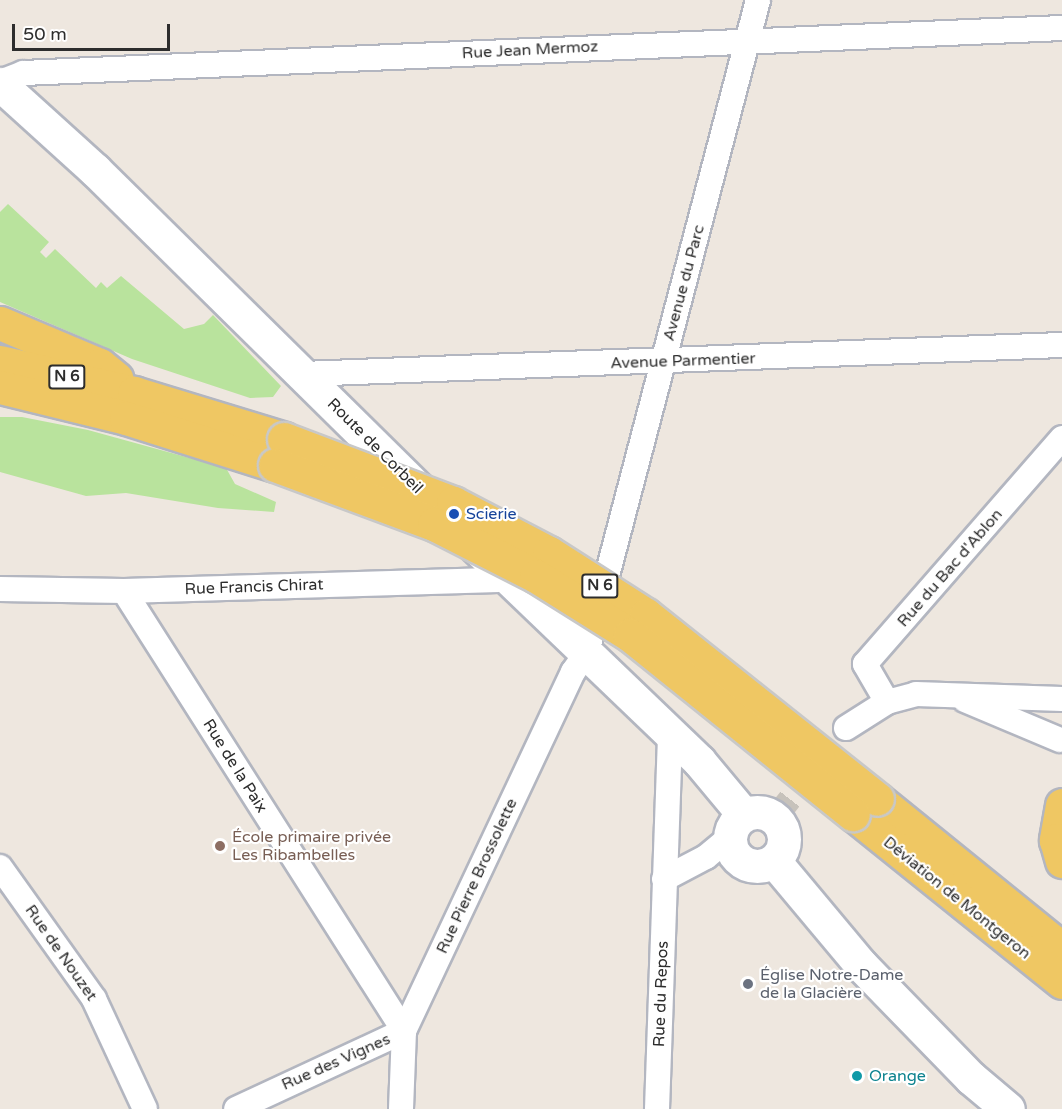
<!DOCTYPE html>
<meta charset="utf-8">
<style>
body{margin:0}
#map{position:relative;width:1062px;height:1109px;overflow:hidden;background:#eee7df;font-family:"Varela Round",sans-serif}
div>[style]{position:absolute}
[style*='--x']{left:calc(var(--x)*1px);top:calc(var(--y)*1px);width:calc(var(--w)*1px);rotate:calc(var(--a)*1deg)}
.green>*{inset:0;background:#b9e39d}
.minor-tunnel>*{height:24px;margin-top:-12px;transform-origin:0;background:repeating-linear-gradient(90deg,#c7c2bb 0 24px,transparent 0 36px)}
.roads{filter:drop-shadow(2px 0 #b3b6c0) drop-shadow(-2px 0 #b3b6c0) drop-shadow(0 2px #b3b6c0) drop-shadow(0 -2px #b3b6c0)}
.minor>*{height:24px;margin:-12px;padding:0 12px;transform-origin:12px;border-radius:12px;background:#fff}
.secondary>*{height:33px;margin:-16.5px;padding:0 16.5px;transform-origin:16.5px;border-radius:16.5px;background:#fff}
.secondary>.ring{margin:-16.5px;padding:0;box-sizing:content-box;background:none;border:33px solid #fff;border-radius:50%}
.primary>*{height:33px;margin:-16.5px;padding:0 16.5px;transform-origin:16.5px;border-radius:16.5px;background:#efc763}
.bridges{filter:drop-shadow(2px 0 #c8c8c8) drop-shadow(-2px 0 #c8c8c8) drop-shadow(0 2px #c8c8c8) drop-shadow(0 -2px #c8c8c8)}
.primary-bridge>*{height:33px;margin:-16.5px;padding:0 16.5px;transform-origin:16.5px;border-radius:16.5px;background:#efc763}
.dots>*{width:16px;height:16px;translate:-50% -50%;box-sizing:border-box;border:3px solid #fff;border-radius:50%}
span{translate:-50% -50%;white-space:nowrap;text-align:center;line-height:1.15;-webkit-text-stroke:4.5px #fff;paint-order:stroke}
.shield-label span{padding:2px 4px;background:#fff;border:2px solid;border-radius:4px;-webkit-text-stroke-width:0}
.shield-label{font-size:15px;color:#2d2d2d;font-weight:700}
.street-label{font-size:16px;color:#2d2d2d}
.transit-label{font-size:16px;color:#164399}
.left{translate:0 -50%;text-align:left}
.education-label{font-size:16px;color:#785e54}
.worship-label{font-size:16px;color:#5b616d}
.culture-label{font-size:16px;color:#0d838f}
.scale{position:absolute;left:12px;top:24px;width:158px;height:27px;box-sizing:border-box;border:3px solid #2d2d2d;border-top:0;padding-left:8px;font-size:18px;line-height:21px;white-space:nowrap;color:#2d2d2d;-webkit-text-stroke:4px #fff;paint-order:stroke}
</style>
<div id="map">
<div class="green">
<i style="clip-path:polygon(8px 204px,49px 242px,40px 252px,46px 258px,55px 249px,96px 288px,101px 282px,107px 288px,121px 276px,184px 329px,204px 324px,213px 315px,281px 386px,273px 397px,250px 398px,132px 359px,0 302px,0 212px)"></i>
<i style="clip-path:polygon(0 417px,22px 417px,88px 430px,226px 468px,235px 484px,276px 502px,274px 512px,218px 508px,126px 493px,86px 496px,0 472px)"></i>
</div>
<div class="minor-tunnel">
<i style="--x:775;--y:818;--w:115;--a:-51.7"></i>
</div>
<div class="roads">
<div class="minor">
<i style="--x:0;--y:82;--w:25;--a:-21"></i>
<i style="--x:23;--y:73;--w:1040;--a:-2.48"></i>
<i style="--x:303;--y:374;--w:760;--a:-2.19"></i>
<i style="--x:0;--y:589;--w:124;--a:0.9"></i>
<i style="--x:124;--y:591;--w:395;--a:-1.7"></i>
<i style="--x:124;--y:591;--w:522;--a:57.53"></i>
<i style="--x:404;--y:1031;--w:185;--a:155.1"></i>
<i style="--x:965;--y:700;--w:103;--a:22.8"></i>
<i style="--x:887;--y:702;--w:44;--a:-120.1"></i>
<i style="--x:865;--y:664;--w:300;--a:-48.9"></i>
<i style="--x:846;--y:728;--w:49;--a:-32.4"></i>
<i style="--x:887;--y:702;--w:30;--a:-15"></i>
<i style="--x:916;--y:694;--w:146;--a:2"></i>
<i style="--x:0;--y:867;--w:162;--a:54.5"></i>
<i style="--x:94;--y:999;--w:121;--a:65.1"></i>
<i style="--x:664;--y:879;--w:47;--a:-27.6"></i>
<i style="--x:706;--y:857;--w:31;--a:-40"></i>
<i style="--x:401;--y:1109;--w:78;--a:-87.8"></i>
<i style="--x:404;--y:1031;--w:397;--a:-64.8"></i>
<i style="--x:573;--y:672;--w:24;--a:-55"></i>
<i style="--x:587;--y:652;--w:674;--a:-75.3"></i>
<i style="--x:657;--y:1109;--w:377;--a:-88"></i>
</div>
<div class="secondary">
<i style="--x:0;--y:84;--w:128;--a:42.2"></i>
<i style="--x:95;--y:170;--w:463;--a:44.6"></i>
<i style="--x:476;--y:547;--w:309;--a:43.8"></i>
<i style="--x:699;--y:761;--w:70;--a:50.2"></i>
<i class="ring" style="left:730px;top:812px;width:21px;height:21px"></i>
<i style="--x:774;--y:861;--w:136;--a:50.1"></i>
<i style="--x:861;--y:965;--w:158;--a:45.8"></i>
<i style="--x:971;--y:1078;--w:48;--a:40"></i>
</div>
<div class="primary">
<i style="--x:0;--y:323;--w:108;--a:22.8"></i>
<i style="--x:100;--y:365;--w:21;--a:39"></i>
<i style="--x:0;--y:362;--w:138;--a:13"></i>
<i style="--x:134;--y:393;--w:157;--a:17"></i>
<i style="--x:0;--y:387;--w:130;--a:13.8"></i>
<i style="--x:126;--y:418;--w:156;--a:17.5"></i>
<i style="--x:877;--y:799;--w:238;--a:39"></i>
<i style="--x:1062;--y:805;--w:36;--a:100"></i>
<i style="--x:1056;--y:840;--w:22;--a:74"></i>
<i style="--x:853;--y:814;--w:268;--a:38.8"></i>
</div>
</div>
<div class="bridges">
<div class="primary-bridge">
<i style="--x:284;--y:439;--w:181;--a:20.7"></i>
<i style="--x:453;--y:503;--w:108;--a:27.5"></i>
<i style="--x:549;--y:553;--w:115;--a:32.6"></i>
<i style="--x:646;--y:615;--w:295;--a:38.5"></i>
<i style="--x:275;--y:465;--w:170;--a:20.4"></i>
<i style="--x:434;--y:524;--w:114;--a:27"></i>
<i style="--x:536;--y:576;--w:111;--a:32.1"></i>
<i style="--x:630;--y:635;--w:286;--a:38.8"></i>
</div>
</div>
<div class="dots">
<i style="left:454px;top:514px;background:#1a4fb4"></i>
<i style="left:220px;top:846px;background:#8d6e63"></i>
<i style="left:748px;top:984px;background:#6b7280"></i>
<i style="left:857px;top:1076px;background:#0f9aa8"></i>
</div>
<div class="shield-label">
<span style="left:67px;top:377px">N 6</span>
<span style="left:600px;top:586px">N 6</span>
</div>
<div class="street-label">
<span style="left:530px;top:50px;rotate:-3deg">Rue Jean Mermoz</span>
<span style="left:684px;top:283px;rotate:-75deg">Avenue du Parc</span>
<span style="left:683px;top:361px;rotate:-2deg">Avenue Parmentier</span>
<span style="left:375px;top:446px;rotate:45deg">Route de Corbeil</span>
<span style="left:950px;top:568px;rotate:-49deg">Rue du Bac d'Ablon</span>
<span style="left:254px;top:587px;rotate:-2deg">Rue Francis Chirat</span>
<span style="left:235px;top:766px;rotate:58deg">Rue de la Paix</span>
<span style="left:477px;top:876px;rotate:-65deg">Rue Pierre Brossolette</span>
<span style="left:957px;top:898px;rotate:39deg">Déviation de Montgeron</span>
<span style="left:61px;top:953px;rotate:55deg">Rue de Nouzet</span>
<span style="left:661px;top:994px;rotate:-88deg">Rue du Repos</span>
<span style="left:336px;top:1062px;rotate:-24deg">Rue des Vignes</span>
</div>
<div class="transit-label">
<span class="left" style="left:466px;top:514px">Scierie</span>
</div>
<div class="education-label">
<span class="left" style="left:232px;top:846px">École primaire privée<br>Les Ribambelles</span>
</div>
<div class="worship-label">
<span class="left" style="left:760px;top:984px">Église Notre-Dame<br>de la Glacière</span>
</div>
<div class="culture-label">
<span class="left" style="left:869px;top:1076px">Orange</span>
</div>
<div class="scale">50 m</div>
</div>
